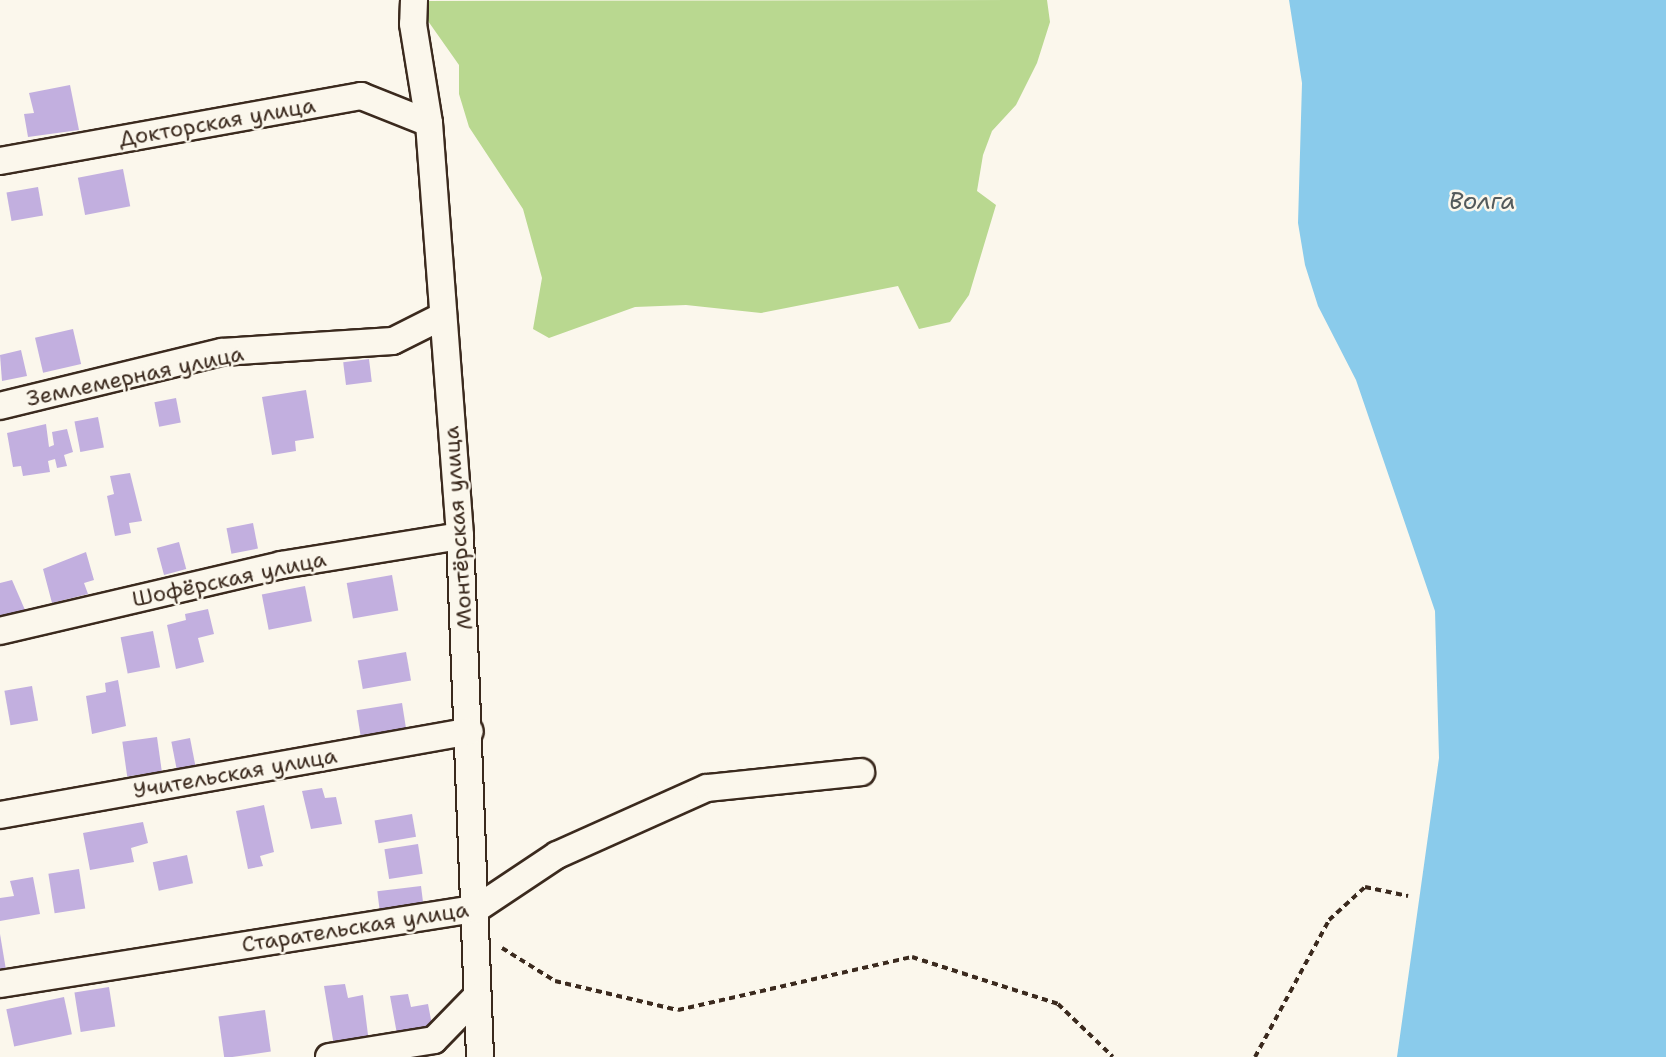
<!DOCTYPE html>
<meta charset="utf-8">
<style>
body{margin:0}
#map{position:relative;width:1666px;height:1057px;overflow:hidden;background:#fbf7ec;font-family:"Shantell Sans",sans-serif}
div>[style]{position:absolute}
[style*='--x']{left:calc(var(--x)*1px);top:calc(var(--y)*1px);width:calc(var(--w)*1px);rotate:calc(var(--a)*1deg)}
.green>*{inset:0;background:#b9d890}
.water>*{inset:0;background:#8acbeb}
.building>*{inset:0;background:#c2afdf;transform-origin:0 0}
.path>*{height:4px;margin-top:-2px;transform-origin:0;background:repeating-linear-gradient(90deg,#3b2a1e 0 6px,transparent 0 10.5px)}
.roads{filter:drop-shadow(2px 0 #3b2a1e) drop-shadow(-2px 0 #3b2a1e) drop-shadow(0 2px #3b2a1e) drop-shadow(0 -2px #3b2a1e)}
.minor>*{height:26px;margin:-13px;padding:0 13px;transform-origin:13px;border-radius:13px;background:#fbf7ec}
span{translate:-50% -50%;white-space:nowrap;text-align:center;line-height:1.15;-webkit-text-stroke:5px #fbf7ec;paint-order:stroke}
.street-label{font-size:22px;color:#3b2a1e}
.water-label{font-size:24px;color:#535a5c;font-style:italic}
</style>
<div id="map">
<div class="green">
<i style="clip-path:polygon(1047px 0,1050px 22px,1037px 63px,1016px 105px,992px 131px,983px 155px,977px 191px,996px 205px,969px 295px,950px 322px,919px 329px,898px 286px,761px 313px,686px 305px,635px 307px,549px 338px,533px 329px,542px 278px,523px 209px,469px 127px,459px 94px,459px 65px,428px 21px,427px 1px)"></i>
</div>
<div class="water">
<i style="clip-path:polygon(1289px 0,1666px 0,1666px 1057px,1397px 1057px,1439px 758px,1435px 611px,1356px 380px,1318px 306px,1305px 265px,1298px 223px,1302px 83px)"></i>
</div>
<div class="building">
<i style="clip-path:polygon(70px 85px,79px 130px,28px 137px,24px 114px,34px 113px,29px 93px)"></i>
<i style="left:123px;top:169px;width:38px;height:46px;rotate:79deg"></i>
<i style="left:38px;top:187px;width:29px;height:32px;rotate:80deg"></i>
<i style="left:73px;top:329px;width:36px;height:39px;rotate:77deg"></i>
<i style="clip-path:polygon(21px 350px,27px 376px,2px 381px,0 355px)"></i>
<i style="left:369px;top:359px;width:23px;height:26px;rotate:83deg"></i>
<i style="clip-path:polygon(306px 390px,314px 438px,295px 441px,296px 451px,272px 455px,262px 397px)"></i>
<i style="left:176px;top:398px;width:25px;height:22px;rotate:79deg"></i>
<i style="left:98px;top:417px;width:31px;height:24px;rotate:79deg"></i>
<i style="clip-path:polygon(46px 424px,49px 447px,54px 445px,52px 432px,67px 429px,73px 452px,64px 455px,67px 466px,57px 468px,55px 459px,48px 461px,50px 472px,23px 476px,21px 466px,13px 467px,7px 433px)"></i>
<i style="clip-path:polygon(130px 473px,142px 521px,129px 523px,131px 533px,115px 536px,107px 496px,114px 494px,110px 476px)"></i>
<i style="left:253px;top:523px;width:26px;height:27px;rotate:79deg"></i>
<i style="left:179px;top:542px;width:28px;height:23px;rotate:75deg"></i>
<i style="clip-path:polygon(86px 552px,94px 580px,84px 583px,88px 594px,52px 603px,43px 569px)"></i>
<i style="left:392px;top:575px;width:36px;height:46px;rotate:80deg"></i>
<i style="clip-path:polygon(12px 580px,25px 610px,0 616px,0 583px)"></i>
<i style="left:305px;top:586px;width:36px;height:44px;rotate:79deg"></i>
<i style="clip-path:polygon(208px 609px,214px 634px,198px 638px,204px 662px,176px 669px,167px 625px,186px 620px,185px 614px)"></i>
<i style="left:153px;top:631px;width:37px;height:33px;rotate:79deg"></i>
<i style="left:406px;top:652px;width:29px;height:49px;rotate:80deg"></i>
<i style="clip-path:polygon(118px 680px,126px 726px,92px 734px,86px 696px,106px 692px,105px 683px)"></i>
<i style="left:32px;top:686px;width:35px;height:28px;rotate:80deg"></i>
<i style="left:402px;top:703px;width:33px;height:46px;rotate:81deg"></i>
<i style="left:157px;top:737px;width:35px;height:35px;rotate:82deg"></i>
<i style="left:190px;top:738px;width:33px;height:19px;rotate:79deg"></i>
<i style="clip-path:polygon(322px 788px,325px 798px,336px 797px,342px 824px,311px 829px,302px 791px)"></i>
<i style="clip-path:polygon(264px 805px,274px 852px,260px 856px,263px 866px,248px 869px,236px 811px)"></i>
<i style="left:412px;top:814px;width:23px;height:38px;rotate:80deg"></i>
<i style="clip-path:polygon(143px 822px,148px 843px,131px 848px,134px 862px,90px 870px,83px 833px)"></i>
<i style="left:418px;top:844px;width:30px;height:34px;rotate:81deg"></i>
<i style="left:187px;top:855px;width:29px;height:35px;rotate:78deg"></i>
<i style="left:79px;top:869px;width:40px;height:31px;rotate:81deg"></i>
<i style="clip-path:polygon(33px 877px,40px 914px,0 921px,0 898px,14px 896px,10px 881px)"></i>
<i style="left:421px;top:886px;width:23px;height:44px;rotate:83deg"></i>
<i style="clip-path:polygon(0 934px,6px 970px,0 971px)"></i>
<i style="clip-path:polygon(345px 984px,348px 998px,363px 995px,369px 1043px,334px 1046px,324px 986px)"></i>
<i style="left:109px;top:987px;width:40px;height:35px;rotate:81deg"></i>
<i style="clip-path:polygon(408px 994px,411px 1007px,428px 1004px,433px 1030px,397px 1034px,390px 996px)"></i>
<i style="left:64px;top:997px;width:38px;height:59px;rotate:78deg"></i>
<i style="left:265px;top:1010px;width:42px;height:47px;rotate:82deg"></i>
</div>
<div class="path">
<i style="--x:502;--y:948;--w:62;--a:31.9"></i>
<i style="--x:555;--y:981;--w:126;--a:13.3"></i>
<i style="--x:678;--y:1010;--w:240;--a:-12.8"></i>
<i style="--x:912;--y:957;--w:153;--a:17.8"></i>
<i style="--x:1058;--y:1004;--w:76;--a:43.9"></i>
<i style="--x:1255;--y:1057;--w:156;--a:-61.6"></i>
<i style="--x:1329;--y:920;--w:49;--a:-42.5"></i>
<i style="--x:1365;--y:887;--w:44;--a:11.8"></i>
</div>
<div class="roads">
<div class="minor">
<i style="--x:414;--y:0;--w:24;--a:92"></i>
<i style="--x:413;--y:24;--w:100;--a:80.8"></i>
<i style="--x:429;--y:123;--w:414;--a:85.7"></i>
<i style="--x:460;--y:536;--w:521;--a:87.8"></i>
<i style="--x:0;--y:161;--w:367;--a:-10.2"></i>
<i style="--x:361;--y:96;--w:73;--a:21.7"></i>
<i style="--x:0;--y:406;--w:228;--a:-13.7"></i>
<i style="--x:222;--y:352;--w:171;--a:-3.7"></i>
<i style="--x:393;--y:341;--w:56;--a:-26.6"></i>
<i style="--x:0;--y:631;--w:289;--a:-13.2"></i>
<i style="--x:281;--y:565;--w:181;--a:-9.2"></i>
<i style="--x:0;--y:815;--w:477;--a:-10.1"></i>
<i style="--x:0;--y:984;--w:482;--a:-9"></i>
<i style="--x:476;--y:909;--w:97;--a:-33.7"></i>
<i style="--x:557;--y:855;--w:164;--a:-24.1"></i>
<i style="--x:707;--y:788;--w:155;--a:-5.9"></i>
<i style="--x:329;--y:1057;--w:106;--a:-9.2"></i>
<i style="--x:434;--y:1040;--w:59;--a:-45.7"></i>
</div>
</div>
<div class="street-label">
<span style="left:217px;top:122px;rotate:-10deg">Докторская улица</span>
<span style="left:135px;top:376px;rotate:-12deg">Землемерная улица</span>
<span style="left:458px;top:528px;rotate:-94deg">Монтёрская улица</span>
<span style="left:229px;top:579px;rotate:-12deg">Шофёрская улица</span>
<span style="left:235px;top:773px;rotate:-10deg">Учительская улица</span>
<span style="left:355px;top:927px;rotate:-9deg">Старательская улица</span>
</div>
<div class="water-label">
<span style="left:1482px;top:202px">Волга</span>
</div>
</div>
